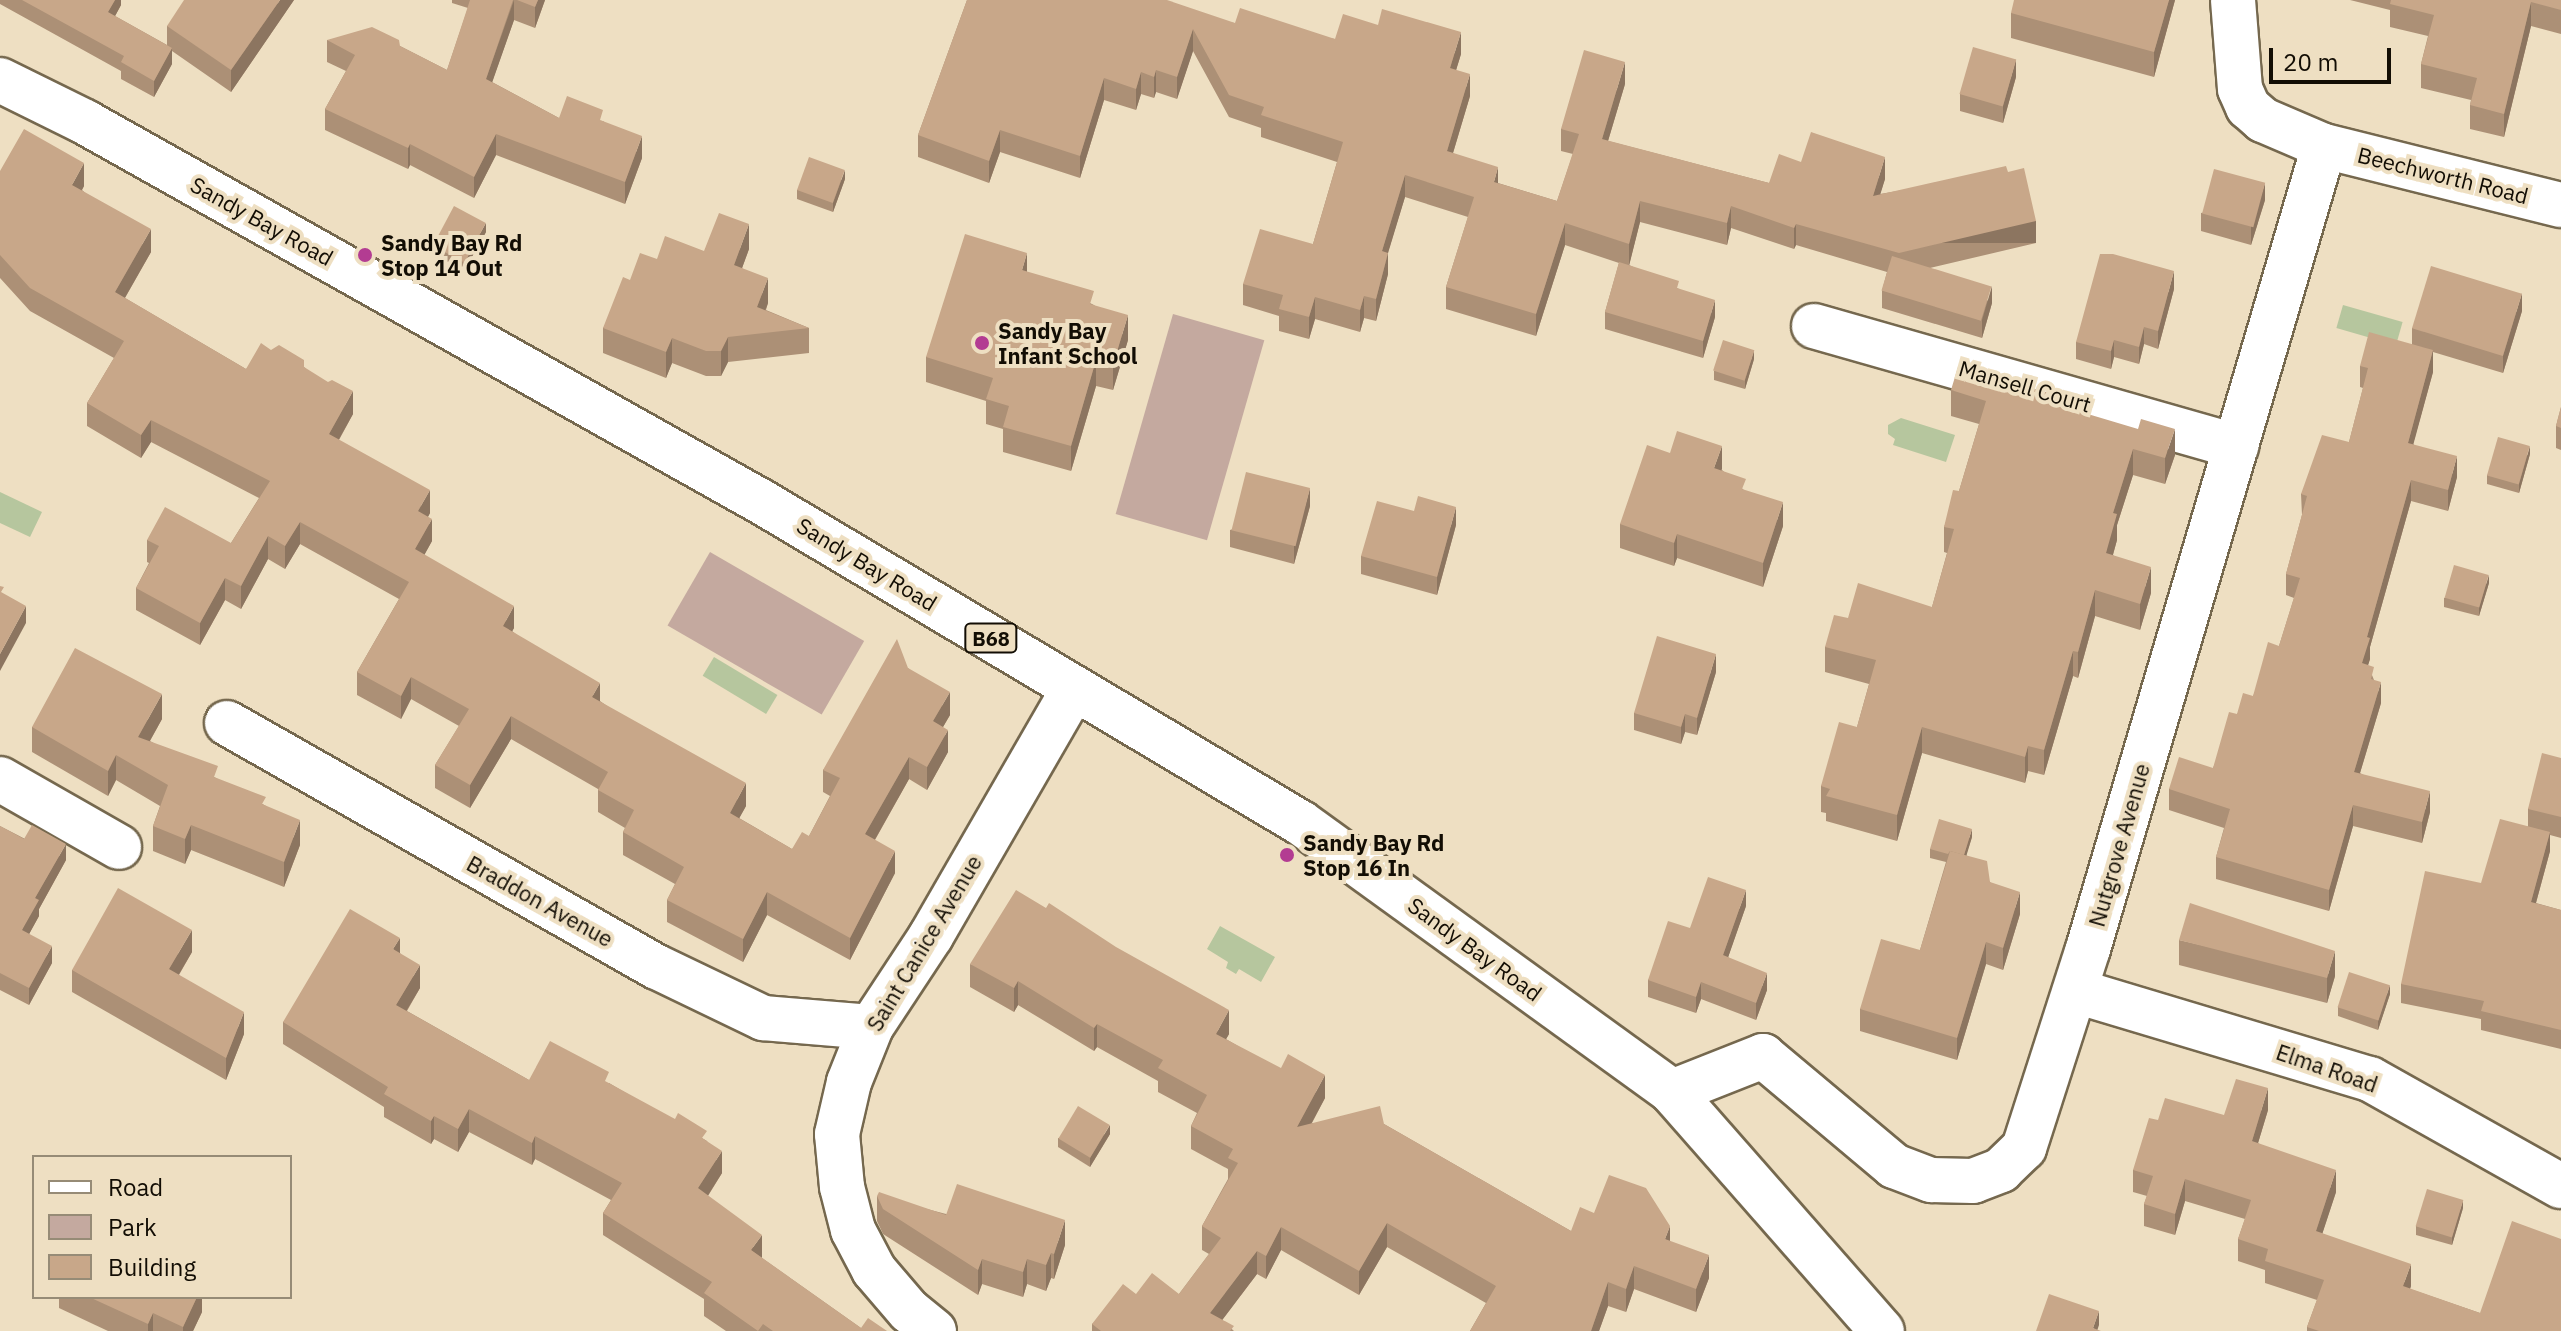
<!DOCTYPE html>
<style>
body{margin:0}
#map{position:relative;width:2561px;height:1331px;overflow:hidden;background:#eedfc2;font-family:"IBM Plex Sans",sans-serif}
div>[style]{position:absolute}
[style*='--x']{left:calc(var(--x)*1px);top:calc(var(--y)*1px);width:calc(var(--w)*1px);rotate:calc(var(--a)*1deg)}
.green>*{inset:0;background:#c4a99f;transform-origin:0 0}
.water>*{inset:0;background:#b6c69e;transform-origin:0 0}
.roads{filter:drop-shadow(2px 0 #75684e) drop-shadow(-2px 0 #75684e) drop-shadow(0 2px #75684e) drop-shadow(0 -2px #75684e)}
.minor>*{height:44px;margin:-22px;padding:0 22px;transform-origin:22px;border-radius:22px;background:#fff}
.major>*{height:44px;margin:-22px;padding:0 22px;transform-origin:22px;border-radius:22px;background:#fff}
.wall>*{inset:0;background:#ac9076}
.shaded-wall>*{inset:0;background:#8c7560;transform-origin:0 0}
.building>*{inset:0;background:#c8a789;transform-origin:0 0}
.dots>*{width:22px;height:22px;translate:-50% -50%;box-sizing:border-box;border:4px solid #eedfc2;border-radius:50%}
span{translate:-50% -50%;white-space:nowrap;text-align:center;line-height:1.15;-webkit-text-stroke:8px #eedfc2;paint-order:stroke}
.shield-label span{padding:2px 6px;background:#eedfc2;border:2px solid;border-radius:6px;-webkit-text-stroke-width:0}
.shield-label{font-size:20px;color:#120d04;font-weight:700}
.street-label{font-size:22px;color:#120d04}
.poi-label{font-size:22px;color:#120d04;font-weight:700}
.left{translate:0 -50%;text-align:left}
.legend{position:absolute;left:32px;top:1155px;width:260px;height:144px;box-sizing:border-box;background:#eedfc2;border:2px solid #968b76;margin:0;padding:10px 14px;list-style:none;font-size:24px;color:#120d04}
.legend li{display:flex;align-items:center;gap:16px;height:40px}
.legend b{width:40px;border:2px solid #968b76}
.scale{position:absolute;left:2269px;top:48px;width:122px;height:36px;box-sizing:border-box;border:4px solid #120d04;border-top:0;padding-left:10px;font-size:24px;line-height:28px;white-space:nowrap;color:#120d04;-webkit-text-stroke:6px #eedfc2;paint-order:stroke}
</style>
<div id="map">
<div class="green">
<i style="left:1173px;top:314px;width:95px;height:208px;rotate:16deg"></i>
<i style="left:710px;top:552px;width:178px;height:85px;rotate:30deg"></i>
</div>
<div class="water">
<i style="left:2343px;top:305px;width:62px;height:24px;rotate:16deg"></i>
<i style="clip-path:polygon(1901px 418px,1955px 435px,1946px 462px,1893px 445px,1895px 439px,1888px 434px,1888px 425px)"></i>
<i style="clip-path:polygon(0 492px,42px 512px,30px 537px,0 523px)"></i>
<i style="left:714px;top:657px;width:74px;height:22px;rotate:31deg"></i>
<i style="clip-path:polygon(1220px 926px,1275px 957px,1261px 982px,1239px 969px,1236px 974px,1226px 968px,1228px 962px,1207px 949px)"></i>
</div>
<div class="roads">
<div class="minor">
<i style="--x:2233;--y:0;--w:89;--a:85.5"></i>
<i style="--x:2240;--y:89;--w:20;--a:66"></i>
<i style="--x:2248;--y:107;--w:20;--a:41"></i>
<i style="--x:2263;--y:120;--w:66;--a:23.1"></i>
<i style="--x:2324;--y:146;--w:244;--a:14"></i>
<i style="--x:1814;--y:326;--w:439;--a:15.9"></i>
<i style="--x:227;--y:723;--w:494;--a:29.6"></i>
<i style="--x:657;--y:967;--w:118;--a:25.7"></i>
<i style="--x:763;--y:1018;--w:108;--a:4.8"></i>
<i style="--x:0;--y:779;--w:137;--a:29.7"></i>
<i style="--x:2076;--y:991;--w:307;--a:16.7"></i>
<i style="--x:2370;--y:1079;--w:219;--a:29.3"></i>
<i style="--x:1672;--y:1092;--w:98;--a:-21.6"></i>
<i style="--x:1763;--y:1056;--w:171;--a:40"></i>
<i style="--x:1894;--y:1166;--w:40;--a:21"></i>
<i style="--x:1931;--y:1180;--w:42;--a:1.4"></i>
<i style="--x:1973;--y:1181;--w:30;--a:-21"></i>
<i style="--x:2001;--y:1170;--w:32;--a:-44"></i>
<i style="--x:2024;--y:1148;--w:209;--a:-72.2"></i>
<i style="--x:2088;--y:949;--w:837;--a:-73.62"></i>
<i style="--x:934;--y:1331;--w:32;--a:-141"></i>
<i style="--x:909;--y:1311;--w:54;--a:-130.5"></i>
<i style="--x:874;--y:1270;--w:45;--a:-117.7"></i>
<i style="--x:853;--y:1230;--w:44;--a:-104.3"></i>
<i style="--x:842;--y:1187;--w:53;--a:-95.4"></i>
<i style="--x:837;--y:1134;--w:53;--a:-77"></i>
<i style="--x:849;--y:1082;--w:59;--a:-68.2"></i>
<i style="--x:871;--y:1027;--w:109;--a:-56.6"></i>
<i style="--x:931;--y:936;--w:286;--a:-60"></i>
</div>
<div class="major">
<i style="--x:0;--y:80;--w:95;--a:26.3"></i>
<i style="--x:85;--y:122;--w:776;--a:29.31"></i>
<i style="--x:762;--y:502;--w:627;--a:30.78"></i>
<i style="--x:1301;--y:823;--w:458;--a:35.9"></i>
<i style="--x:1672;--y:1092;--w:318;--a:48.7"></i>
</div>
</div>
<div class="wall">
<i style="clip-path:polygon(0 0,121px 0,121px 5px,115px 16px,167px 45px,167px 26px,294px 0,231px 92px,172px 51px,172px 64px,154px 97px,121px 79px,121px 71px,0 4px)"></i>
<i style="clip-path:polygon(452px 0,545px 0,535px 28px,514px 20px,492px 82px,559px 118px,603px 121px,642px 158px,625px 204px,496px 155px,474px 198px,410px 165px,408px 169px,325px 130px,325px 109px,346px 71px,327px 62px,327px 40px,400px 46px,447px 70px,468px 8px,452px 3px)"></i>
<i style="clip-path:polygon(967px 0,1235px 23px,1335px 39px,1461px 54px,1456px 70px,1470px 96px,1453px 153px,1498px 183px,1557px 201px,1573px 154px,1561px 151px,1561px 129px,1625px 84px,1608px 141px,1769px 183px,1801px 162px,1885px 179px,1880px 194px,2008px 172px,2036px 243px,1930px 268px,1992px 303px,1982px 338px,1882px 308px,1882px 291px,1887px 272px,1796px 245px,1794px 249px,1731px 228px,1727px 245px,1640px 222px,1629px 265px,1679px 289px,1715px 317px,1703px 358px,1605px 329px,1605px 312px,1619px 263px,1565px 245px,1536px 336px,1446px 309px,1446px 287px,1468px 217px,1405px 197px,1388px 252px,1388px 274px,1376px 321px,1364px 318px,1360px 332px,1315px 319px,1309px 339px,1279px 331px,1279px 316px,1243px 305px,1243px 284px,1313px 244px,1337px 162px,1261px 137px,1261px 128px,1229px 117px,1193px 51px,1177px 99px,1156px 92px,1154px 98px,1141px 94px,1136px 110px,1104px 100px,1080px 178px,1000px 152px,989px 183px,918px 157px,918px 135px)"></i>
<i style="clip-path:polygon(2175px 0,2154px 77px,2011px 38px,2011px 13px)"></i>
<i style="clip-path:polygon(2350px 0,2561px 0,2561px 34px,2531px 26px,2504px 137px,2470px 129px,2470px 105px,2471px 100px,2421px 88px,2421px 64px,2428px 36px,2390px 27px,2390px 10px)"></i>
<i style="clip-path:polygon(2016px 77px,2003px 123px,1960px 111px,1960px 94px)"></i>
<i style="clip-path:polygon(0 171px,84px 186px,82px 190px,151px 252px,125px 298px,246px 369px,271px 350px,304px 367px,353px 414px,339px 440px,430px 513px,428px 517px,432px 541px,424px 555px,514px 628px,512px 631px,600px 701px,746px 806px,739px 818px,792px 849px,809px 836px,830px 796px,823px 792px,823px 770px,908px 668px,950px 715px,943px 727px,948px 752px,927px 790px,909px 779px,875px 840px,895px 873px,850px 960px,767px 915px,743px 962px,667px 922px,667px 900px,675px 884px,623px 855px,623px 832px,625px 828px,598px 812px,598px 789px,511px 739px,470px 808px,435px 788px,435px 765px,459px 726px,411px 699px,401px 719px,357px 695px,357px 672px,399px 599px,300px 544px,285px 569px,268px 559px,241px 609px,225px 600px,200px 645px,136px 610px,136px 588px,149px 563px,147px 562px,147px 540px,231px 543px,259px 498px,151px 442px,141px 458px,87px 426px,87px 403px,114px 358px,30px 311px,0 278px)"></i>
<i style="clip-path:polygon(845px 179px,833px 212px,797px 199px,797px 190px)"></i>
<i style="clip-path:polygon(2265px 200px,2251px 245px,2201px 231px,2201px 213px)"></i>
<i style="clip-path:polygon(486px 232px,464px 271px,432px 253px,432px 245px)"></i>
<i style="clip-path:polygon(749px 249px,742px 268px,768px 303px,766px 310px,809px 328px,809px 353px,728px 362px,721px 376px,706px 376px,672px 363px,666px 378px,603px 353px,603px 328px,657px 259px,704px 251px)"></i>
<i style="clip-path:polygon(1027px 272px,1094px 305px,1128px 340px,1113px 390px,1096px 386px,1071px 471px,1003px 452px,1003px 429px,986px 424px,986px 401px,926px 382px,926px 357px)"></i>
<i style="clip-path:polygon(2174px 289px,2158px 349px,2144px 344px,2139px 364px,2114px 357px,2111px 369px,2076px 359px,2076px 342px)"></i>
<i style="clip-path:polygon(2522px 311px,2503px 373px,2433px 352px,2433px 372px,2413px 444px,2457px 477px,2448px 511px,2411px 501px,2370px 647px,2370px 659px,2368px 665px,2374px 680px,2381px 703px,2360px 773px,2430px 812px,2422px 843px,2353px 826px,2329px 911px,2216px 879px,2216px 857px,2224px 828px,2169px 810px,2169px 789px,2213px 768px,2237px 714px,2253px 696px,2279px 646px,2294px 598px,2286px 595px,2286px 574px,2302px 515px,2301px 494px,2349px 442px,2363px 388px,2360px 387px,2360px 366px,2412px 344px,2412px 328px)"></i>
<i style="clip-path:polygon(1754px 359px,1745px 389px,1714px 380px,1714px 371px)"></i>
<i style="clip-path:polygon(1951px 390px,2064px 406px,2175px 455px,2165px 484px,2133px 475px,2117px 525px,2117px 540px,2113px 555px,2151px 593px,2140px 630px,2095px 616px,2078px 678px,2073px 676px,2044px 775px,2028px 771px,2025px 783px,1922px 753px,1897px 841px,1826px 821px,1826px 813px,1821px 812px,1821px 786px,1857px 727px,1869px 684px,1825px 672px,1825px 647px,1848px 618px,1932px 607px,1947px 553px,1944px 552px,1944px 527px,1959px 491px,1979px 424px,1951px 416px)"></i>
<i style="clip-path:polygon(2561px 407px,2561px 450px,2556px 448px,2556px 426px)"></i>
<i style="clip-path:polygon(2530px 454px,2519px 493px,2487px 484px,2487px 475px)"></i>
<i style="clip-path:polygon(1722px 470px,1783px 526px,1763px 587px,1677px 558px,1674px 566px,1620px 548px,1620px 524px)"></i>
<i style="clip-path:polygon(1310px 506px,1294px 564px,1230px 547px,1230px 530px)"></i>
<i style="clip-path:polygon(1456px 525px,1437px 595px,1361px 574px,1361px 556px)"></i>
<i style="clip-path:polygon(2489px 583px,2479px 616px,2444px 607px,2444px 598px)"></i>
<i style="clip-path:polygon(1716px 672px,1697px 735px,1685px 732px,1681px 744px,1634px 730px,1634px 713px)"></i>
<i style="clip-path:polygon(162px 719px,150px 741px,266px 806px,300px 845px,284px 887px,191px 850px,185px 864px,153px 851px,153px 826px,160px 806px,116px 780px,108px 796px,32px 752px,32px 727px)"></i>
<i style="clip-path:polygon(2561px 758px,2561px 838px,2550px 835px,2550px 851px,2536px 903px,2561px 910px,2561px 1049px,2481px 1030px,2481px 1019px,2401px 1003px,2401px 984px,2528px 826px,2528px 809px)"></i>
<i style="clip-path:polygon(0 826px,66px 860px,39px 909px,39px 916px,29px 934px,52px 963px,29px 1005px,0 990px)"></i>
<i style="clip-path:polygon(1972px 837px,1966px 855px,1990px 882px,2020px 914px,2003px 970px,1986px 964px,1957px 1060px,1860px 1031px,1860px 1009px,1920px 950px,1946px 862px,1930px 858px,1930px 849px)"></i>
<i style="clip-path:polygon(1746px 906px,1728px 957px,1767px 990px,1756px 1020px,1701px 999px,1696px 1013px,1648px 997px,1648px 980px,1690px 928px)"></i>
<i style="clip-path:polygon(2179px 940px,2335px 976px,2327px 1003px,2179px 965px)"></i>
<i style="clip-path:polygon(192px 952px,179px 975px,244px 1034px,226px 1080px,72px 992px,72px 970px)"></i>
<i style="clip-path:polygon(400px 953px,420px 988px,407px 1011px,529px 1080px,609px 1083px,707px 1141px,722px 1173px,708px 1196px,762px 1258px,861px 1328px,887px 1331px,726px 1331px,704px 1316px,704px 1299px,603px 1235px,603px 1213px,611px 1200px,535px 1159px,532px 1165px,469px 1132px,458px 1152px,434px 1139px,431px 1144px,384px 1117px,384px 1107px,283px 1044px,283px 1022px)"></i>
<i style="clip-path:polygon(970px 964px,1229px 1034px,1226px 1039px,1325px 1098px,1312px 1123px,1384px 1124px,1571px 1231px,1670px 1241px,1709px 1278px,1696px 1312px,1634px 1289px,1626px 1312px,1608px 1306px,1599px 1331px,1470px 1331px,1486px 1303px,1387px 1247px,1359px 1295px,1281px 1250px,1266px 1279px,1257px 1274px,1222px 1320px,1234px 1331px,1092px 1331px,1092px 1324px,1136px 1294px,1179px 1294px,1209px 1254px,1202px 1250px,1202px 1226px,1228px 1179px,1228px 1169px,1191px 1149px,1191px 1126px,1197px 1113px,1158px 1092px,1158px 1081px,1097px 1047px,1094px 1051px,1018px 1005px,1014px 1012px,970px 987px)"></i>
<i style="clip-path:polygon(2390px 994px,2378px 1030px,2338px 1016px,2338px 1007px)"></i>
<i style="clip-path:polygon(2268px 1110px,2258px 1143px,2336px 1192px,2322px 1234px,2411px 1286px,2410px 1289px,2480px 1313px,2561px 1331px,2307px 1331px,2307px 1327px,2317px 1300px,2265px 1283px,2265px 1270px,2238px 1261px,2238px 1239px,2245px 1219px,2185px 1201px,2175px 1235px,2144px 1226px,2144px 1204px,2147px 1196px,2133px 1192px,2133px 1170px,2224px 1115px)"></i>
<i style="clip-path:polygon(1110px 1134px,1090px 1167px,1058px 1147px,1058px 1138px)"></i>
<i style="clip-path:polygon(877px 1196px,1065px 1245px,1054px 1279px,1051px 1278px,1046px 1291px,1027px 1284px,1023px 1297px,982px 1284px,978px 1295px,883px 1234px,877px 1221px)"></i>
<i style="clip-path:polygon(2463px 1208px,2452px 1245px,2416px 1235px,2416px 1226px)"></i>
<i style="clip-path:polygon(59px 1297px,202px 1297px,202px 1312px,193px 1331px,108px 1331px,59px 1308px)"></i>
</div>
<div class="shaded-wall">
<i style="clip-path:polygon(115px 0,121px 0,121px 5px,108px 29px,108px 12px)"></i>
<i style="clip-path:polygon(280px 0,294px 0,231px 92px,231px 70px)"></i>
<i style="clip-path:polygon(514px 0,514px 20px,486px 100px,486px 79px)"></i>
<i style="clip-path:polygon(538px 0,545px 0,535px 28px,535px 7px)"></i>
<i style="clip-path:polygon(2169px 0,2175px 0,2154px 77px,2154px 52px)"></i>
<i style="clip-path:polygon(2531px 2px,2531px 26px,2504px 137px,2504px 114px)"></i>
<i style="clip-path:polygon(1193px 29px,1193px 51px,1177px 99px,1177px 77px)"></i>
<i style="clip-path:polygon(1461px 32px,1461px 54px,1450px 90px,1450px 68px)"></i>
<i style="clip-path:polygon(172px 48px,172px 64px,154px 97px,154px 81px)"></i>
<i style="clip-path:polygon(2016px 59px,2016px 77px,2003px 123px,2003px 106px)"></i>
<i style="clip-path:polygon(1625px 62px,1625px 84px,1602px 161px,1602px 139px)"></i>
<i style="clip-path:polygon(1156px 70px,1156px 92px,1154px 98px,1154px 77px)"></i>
<i style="clip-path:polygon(1141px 72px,1141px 94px,1136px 110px,1136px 89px)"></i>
<i style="clip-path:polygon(1470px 74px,1470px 96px,1447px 173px,1447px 151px)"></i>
<i style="clip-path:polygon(1104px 78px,1104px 100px,1080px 178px,1080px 156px)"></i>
<i style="clip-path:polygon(1000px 130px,1000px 152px,989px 183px,989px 161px)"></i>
<i style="clip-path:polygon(496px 134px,496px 155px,474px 198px,474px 177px)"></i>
<i style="clip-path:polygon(642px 136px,642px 158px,625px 204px,625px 182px)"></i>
<i style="clip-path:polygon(410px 144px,410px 165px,408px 169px,408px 148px)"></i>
<i style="clip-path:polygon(1885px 157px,1885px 179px,1873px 218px,1873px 196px)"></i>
<i style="clip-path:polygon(84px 163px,84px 186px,72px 208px,72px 185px)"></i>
<i style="clip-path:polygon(1498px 167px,1498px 189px,1494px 182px)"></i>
<i style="clip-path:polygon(845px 170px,845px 179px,833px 212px,833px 203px)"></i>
<i style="clip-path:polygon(1405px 175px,1405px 197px,1382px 273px,1382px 251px)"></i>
<i style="clip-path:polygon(2265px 183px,2265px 200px,2251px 245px,2251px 227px)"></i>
<i style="clip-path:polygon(1640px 201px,1640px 222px,1629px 266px,1629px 244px)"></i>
<i style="clip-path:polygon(1731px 206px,1731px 228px,1727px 245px,1727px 223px)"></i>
<i style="left:2036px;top:221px;width:22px;height:141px;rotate:90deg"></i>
<i style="clip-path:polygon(486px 223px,486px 232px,464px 271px,464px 262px)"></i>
<i style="clip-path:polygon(1565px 223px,1565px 245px,1536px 336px,1536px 314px)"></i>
<i style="clip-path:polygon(749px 224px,749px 249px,734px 290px,734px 265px)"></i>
<i style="clip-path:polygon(1796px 224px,1796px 245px,1794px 249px,1794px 228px)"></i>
<i style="clip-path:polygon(151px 229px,151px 252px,115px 315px,115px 292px)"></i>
<i style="clip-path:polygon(1027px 253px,1027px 278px,1022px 270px)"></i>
<i style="clip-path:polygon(1388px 253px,1388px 274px,1376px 321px,1376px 299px)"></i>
<i style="clip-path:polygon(2174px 271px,2174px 289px,2158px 349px,2158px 331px)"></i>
<i style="clip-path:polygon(768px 278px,768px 303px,757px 332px,757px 307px)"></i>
<i style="clip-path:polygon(1992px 286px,1992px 303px,1982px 338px,1982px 320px)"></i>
<i style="clip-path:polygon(2522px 293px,2522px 311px,2503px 373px,2503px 356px)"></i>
<i style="clip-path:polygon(1364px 296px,1364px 318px,1360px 332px,1360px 310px)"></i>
<i style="clip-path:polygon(1315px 297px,1315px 319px,1309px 339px,1309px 317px)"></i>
<i style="clip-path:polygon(1715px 300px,1715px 317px,1703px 358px,1703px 341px)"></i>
<i style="clip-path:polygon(1128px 315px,1128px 340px,1113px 390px,1113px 365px)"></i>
<i style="clip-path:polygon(2144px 327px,2144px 344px,2139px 364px,2139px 347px)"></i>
<i style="clip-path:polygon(728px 337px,728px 362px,721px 376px,721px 351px)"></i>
<i style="clip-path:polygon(672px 338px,672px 363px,666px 378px,666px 352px)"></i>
<i style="clip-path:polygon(2114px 340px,2114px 357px,2111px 369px,2111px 351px)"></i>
<i style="clip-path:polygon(1754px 350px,1754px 359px,1745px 389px,1745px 380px)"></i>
<i style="clip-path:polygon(2433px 350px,2433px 372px,2408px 464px,2408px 443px)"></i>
<i style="clip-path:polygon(1096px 360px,1096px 386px,1071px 471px,1071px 446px)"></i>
<i style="clip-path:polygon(353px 391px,353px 414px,329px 457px,329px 434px)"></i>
<i style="clip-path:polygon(151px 420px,151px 442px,141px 458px,141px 435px)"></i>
<i style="clip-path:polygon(2175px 429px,2175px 455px,2165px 484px,2165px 458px)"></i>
<i style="clip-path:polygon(1722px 446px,1722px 469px,1714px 491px,1714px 468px)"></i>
<i style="clip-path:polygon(2530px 446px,2530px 454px,2519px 493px,2519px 484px)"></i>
<i style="clip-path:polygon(2133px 449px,2133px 475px,2117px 525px,2117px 540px,2106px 579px,2106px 553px,2113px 513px)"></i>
<i style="clip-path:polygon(2457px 456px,2457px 477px,2448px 511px,2448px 490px)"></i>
<i style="clip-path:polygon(2411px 480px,2411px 501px,2370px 647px,2370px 659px,2362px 684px,2362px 663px,2367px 637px)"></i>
<i style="clip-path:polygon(1310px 488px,1310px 506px,1294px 564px,1294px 546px)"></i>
<i style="clip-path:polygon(430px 490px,430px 513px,418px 534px,418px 511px)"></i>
<i style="clip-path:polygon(1783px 502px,1783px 526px,1763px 587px,1763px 563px)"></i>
<i style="clip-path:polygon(1456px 507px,1456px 525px,1437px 595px,1437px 577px)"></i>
<i style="clip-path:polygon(432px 519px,432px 541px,415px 572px,415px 549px)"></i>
<i style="clip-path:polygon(300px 522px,300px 544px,285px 569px,285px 546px)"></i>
<i style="clip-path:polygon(1677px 534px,1677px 558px,1674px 566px,1674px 543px)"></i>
<i style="clip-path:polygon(268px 536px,268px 559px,241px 609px,241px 586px)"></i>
<i style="clip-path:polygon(2151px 567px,2151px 593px,2140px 630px,2140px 604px)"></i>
<i style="clip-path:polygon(2489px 575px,2489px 583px,2479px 616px,2479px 607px)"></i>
<i style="clip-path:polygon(225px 578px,225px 600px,200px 645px,200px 623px)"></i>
<i style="clip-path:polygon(2095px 590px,2095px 616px,2078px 678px,2078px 652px)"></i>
<i style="clip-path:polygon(26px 606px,26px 623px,0 671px,0 654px)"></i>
<i style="clip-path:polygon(514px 606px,514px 628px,503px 648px,503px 626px)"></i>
<i style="clip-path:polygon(2073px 651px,2073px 676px,2044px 775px,2044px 750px)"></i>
<i style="clip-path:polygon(1716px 654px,1716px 672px,1697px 735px,1697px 718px)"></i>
<i style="clip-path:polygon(411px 677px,411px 699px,401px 719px,401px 696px)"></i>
<i style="clip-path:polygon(2381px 682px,2381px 703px,2354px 793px,2354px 772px)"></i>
<i style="clip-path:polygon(600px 683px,600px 706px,592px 697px)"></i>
<i style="clip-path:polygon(950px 692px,950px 715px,933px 744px,933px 721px)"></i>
<i style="clip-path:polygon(162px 694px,162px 719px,138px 762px,138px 737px)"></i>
<i style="clip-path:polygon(1685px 714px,1685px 732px,1681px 744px,1681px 727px)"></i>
<i style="clip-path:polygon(511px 716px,511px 739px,470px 808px,470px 785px)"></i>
<i style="clip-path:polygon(1922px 727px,1922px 753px,1897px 841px,1897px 815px)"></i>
<i style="clip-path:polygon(948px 730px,948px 752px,927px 790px,927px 767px)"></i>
<i style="clip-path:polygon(2028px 746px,2028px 771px,2025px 783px,2025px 757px)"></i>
<i style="clip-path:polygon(116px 755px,116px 780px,108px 796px,108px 771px)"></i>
<i style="clip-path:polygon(909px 757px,909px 779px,865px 857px,865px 834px)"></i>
<i style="clip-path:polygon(746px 783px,746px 806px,730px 835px,730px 813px)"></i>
<i style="clip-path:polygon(2430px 791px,2430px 812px,2422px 843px,2422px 822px)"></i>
<i style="clip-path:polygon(2353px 805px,2353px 826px,2329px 911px,2329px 890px)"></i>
<i style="clip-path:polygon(300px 820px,300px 845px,284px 887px,284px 862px)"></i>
<i style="clip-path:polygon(191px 825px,191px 850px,185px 864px,185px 839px)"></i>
<i style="clip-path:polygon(1972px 829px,1972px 837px,1963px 867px,1963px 858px)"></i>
<i style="clip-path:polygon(2550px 832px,2550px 851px,2531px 921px,2531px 902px)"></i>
<i style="clip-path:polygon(66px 844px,66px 860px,39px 909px,39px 916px,22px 947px,22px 930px,35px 898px)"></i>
<i style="clip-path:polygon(895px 851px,895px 873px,850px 960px,850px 938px)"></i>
<i style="clip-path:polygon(1746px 890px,1746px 906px,1723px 972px,1723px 955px)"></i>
<i style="clip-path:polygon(767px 892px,767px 915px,743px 962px,743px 939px)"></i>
<i style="clip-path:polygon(2020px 892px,2020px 914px,2003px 970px,2003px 948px)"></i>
<i style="clip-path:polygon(192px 930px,192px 952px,169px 991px,169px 969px)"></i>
<i style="clip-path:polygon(400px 938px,400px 960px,393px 949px)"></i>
<i style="clip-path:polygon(1986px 942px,1986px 964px,1957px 1060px,1957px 1038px)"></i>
<i style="clip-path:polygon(52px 946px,52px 963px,29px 1005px,29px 988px)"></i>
<i style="clip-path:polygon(2335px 951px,2335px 976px,2327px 1003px,2327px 978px)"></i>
<i style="clip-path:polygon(420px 965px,420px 988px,396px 1028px,396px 1005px)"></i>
<i style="clip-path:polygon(1767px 973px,1767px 990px,1756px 1020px,1756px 1003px)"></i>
<i style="clip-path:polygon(1018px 981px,1018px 1005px,1014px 1012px,1014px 988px)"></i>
<i style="clip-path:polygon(1701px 982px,1701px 999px,1696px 1013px,1696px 997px)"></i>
<i style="clip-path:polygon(2390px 985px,2390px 994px,2378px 1030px,2378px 1021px)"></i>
<i style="clip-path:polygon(1229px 1010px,1229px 1034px,1216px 1057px,1216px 1034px)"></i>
<i style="clip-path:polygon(244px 1012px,244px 1034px,226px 1080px,226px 1058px)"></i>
<i style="clip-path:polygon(1097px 1024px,1097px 1047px,1094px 1051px,1094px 1028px)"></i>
<i style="clip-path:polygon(1325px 1075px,1325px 1098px,1297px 1150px,1297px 1127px)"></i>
<i style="clip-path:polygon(2268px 1088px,2268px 1110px,2252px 1163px,2252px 1141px)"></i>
<i style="clip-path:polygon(469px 1109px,469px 1132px,458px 1152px,458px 1129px)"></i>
<i style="clip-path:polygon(434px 1116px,434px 1139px,431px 1144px,431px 1121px)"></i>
<i style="clip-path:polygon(1110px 1125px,1110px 1134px,1090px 1167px,1090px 1158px)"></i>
<i style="clip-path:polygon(535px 1136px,535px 1159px,532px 1165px,532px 1143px)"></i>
<i style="clip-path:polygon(722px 1151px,722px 1173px,698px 1211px,698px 1188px)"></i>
<i style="clip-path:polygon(2336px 1170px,2336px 1192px,2316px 1253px,2316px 1231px)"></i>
<i style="clip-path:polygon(2185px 1179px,2185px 1201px,2175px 1235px,2175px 1214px)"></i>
<i style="clip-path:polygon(2463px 1200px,2463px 1208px,2452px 1245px,2452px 1237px)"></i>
<i style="clip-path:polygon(1065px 1220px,1065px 1245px,1054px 1279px,1054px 1254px)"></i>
<i style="clip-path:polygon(1387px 1223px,1387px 1247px,1359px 1295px,1359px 1271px)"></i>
<i style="clip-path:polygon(1670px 1226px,1670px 1249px,1665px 1239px)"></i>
<i style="clip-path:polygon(1281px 1227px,1281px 1250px,1266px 1279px,1266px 1256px)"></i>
<i style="clip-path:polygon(762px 1235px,762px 1258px,751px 1250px)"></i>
<i style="clip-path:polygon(1257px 1251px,1257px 1274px,1214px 1331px,1210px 1313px)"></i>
<i style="clip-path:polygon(1051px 1253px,1051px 1278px,1046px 1291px,1046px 1265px)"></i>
<i style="clip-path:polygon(1709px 1255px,1709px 1278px,1696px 1312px,1696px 1289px)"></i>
<i style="clip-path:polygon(982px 1259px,982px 1284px,978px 1295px,978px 1270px)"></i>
<i style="clip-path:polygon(1027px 1259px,1027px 1284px,1023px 1297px,1023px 1272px)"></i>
<i style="clip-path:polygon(2411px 1264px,2411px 1286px,2403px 1308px,2403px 1286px)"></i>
<i style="clip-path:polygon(1634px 1266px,1634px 1289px,1626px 1312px,1626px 1289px)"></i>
<i style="clip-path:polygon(1608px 1282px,1608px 1306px,1599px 1331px,1591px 1331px)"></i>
<i style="clip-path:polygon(197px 1297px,202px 1297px,202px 1312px,193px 1331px,183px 1331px,183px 1327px)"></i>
<i style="clip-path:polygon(2099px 1311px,2099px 1325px,2097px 1331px,2093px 1328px)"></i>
<i style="clip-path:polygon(153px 1313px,153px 1331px,148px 1331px,148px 1324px)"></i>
</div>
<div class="building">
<i style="clip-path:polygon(22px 0,115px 0,108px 12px,172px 48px,154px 81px,121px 62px,124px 56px)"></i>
<i style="clip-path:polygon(184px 0,280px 0,231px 70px,167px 26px)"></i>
<i style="clip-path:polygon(470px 0,513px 0,486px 79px,559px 118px,567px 96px,603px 110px,600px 120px,642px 136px,625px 182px,496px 134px,474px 177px,410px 144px,408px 148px,325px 109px,355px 55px,327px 40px,372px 27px,399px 40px,400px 46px,447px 70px)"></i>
<i style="clip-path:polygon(517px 0,538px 0,535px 7px)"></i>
<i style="clip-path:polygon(967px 0,1167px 0,1235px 23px,1240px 8px,1335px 39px,1343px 14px,1378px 25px,1382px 9px,1461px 32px,1450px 68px,1470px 74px,1447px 151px,1498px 167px,1494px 182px,1557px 201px,1579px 134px,1561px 129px,1584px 50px,1625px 62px,1602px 139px,1769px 183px,1779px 154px,1801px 162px,1811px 132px,1885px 157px,1873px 196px,2006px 166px,2008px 172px,2024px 168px,2036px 221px,1899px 253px,1796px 224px,1794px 228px,1731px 206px,1727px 223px,1640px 201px,1629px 244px,1565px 223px,1536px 314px,1446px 287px,1474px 197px,1405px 175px,1382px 251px,1388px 253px,1376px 299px,1364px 296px,1360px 310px,1315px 297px,1309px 317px,1279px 309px,1283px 295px,1243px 284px,1260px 229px,1313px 244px,1343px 142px,1261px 115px,1264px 107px,1229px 95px,1193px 29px,1177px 77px,1156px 70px,1154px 77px,1141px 72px,1136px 89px,1104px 78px,1080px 156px,1000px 130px,989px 161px,918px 135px)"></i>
<i style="clip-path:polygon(2014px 0,2169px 0,2154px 52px,2011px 13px)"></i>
<i style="clip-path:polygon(2391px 0,2561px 0,2561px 10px,2531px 2px,2504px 114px,2470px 105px,2477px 78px,2421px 64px,2434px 15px,2390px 4px)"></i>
<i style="left:1973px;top:47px;width:45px;height:49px;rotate:16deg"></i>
<i style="clip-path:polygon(24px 129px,84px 163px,72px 185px,151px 229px,115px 292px,246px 369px,261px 343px,271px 350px,279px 345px,304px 360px,304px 367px,328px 382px,332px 380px,353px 391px,329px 434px,430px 490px,418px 511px,432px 519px,415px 549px,514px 606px,503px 626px,600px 683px,592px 697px,746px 783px,730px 813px,792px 849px,802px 832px,809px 836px,840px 778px,823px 770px,897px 639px,908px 668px,950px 692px,933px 721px,948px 730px,927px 767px,909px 757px,865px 834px,895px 851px,850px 938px,767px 892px,743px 939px,667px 900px,684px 867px,623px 832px,634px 810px,598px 790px,608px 772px,511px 716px,470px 785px,435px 765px,469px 709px,411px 677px,401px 696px,357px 672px,409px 582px,300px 522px,285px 546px,268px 536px,241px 586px,225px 578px,200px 623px,136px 588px,159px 546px,147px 540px,165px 507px,231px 543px,270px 481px,151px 420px,141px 435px,87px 403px,124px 341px,30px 288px,0 255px,0 171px)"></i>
<i style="left:809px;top:157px;width:38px;height:35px;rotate:20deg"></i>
<i style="left:2214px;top:169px;width:53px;height:46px;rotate:15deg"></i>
<i style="left:454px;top:206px;width:36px;height:45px;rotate:28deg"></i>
<i style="clip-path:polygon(719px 213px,749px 224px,734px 265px,768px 278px,757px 307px,809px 328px,728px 337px,721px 351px,706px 351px,672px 338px,666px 352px,603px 328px,623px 277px,630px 280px,640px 253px,657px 259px,665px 236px,704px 251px)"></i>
<i style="clip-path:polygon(965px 234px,1027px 253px,1022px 270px,1094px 291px,1090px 304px,1128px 315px,1113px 365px,1096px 360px,1071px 446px,1003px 427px,1009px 406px,986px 399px,993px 378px,926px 357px)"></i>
<i style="clip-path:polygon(2100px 254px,2113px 254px,2174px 271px,2158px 331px,2144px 327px,2139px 347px,2114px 340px,2111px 351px,2076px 342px)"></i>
<i style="left:1892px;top:256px;width:104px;height:36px;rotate:17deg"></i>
<i style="clip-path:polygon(1619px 262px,1679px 281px,1677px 288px,1715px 300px,1703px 341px,1605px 312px)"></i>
<i style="left:2431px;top:266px;width:95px;height:65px;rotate:17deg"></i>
<i style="clip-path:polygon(2369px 332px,2433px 350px,2408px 443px,2457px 456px,2448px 490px,2411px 480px,2367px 637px,2370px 638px,2362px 663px,2374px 667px,2371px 679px,2381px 682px,2354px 772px,2430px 791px,2422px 822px,2353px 805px,2329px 890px,2216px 857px,2230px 809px,2169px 789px,2179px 757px,2213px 768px,2229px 712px,2237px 714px,2243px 693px,2253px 696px,2268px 642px,2279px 646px,2300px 578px,2286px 574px,2307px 496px,2301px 494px,2322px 435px,2349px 442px,2368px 368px,2360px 366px)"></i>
<i style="left:1723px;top:340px;width:33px;height:32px;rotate:18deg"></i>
<i style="clip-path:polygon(1958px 367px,2064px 397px,2061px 406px,2138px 429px,2141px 419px,2175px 429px,2165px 458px,2133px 449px,2113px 513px,2117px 514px,2106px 553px,2151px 567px,2140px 604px,2095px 590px,2078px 652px,2073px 651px,2044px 750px,2028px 746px,2025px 757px,1922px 727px,1897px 815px,1826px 796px,1830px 789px,1821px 786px,1839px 722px,1857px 727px,1876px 660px,1825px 647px,1834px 615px,1848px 618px,1858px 583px,1932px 607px,1954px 529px,1944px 527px,1953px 490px,1959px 491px,1986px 401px,1951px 390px)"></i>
<i style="clip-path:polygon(2561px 407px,2561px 428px,2556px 426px)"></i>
<i style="clip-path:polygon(1677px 431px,1722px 446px,1714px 468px,1746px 479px,1742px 489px,1783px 502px,1763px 563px,1677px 534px,1674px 543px,1620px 524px,1647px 445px,1670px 453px)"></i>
<i style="left:2498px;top:437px;width:33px;height:40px;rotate:16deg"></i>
<i style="left:1246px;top:472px;width:66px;height:60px;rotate:14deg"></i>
<i style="clip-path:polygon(1418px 496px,1456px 507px,1437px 577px,1361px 556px,1377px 501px,1414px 511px)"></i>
<i style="left:2454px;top:565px;width:36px;height:34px;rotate:16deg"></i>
<i style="clip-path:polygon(0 586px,4px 587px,1px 592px,26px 606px,0 654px)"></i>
<i style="clip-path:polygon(1657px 636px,1716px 654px,1697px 718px,1685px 714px,1681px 727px,1634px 713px)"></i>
<i style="clip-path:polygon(75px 648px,162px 694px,138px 737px,218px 766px,214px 777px,266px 797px,262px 804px,300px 820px,284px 862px,191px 825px,185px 839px,153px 826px,168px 785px,116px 755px,108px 771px,32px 727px)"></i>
<i style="clip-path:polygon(2542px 753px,2561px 758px,2561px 817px,2528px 809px)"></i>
<i style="clip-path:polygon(1939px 819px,1972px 829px,1964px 855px,1950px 851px,1948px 854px,1930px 849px)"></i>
<i style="clip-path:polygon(2500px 819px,2550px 832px,2531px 902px,2561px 910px,2561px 1030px,2481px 1011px,2484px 1001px,2401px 984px,2425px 871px,2481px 883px)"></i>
<i style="clip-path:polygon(32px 825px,66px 844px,35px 898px,39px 900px,22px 930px,52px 946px,29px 988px,0 973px,0 826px,24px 839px)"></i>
<i style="clip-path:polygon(1950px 851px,1987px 861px,1990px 882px,2020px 892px,2003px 948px,1986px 942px,1957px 1038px,1860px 1009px,1881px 939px,1920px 950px)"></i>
<i style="clip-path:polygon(1708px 877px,1746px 890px,1723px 955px,1767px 973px,1756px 1003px,1701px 982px,1696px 997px,1648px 980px,1668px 921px,1690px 928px)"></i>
<i style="clip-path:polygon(118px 888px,192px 930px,169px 969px,244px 1012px,226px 1058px,72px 970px)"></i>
<i style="clip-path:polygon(1016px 890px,1046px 908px,1049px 903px,1116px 947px,1229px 1010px,1216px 1034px,1281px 1068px,1288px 1054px,1325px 1075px,1297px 1127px,1380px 1106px,1384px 1124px,1571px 1231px,1580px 1207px,1594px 1213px,1609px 1175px,1646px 1188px,1670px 1226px,1665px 1239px,1709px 1255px,1696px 1289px,1634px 1266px,1626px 1289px,1608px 1282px,1591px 1331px,1470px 1331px,1496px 1286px,1387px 1223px,1359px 1271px,1281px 1227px,1266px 1256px,1257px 1251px,1210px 1313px,1234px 1326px,1230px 1331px,1101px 1331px,1092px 1324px,1123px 1284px,1136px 1294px,1152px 1273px,1179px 1294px,1221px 1238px,1202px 1226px,1238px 1163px,1228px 1158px,1233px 1149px,1191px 1126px,1207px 1095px,1158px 1068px,1163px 1060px,1097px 1024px,1094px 1028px,1018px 981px,1014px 988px,970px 964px)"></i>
<i style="clip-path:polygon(2190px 903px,2335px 951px,2327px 978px,2179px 940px)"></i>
<i style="clip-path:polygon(350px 909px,400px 938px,393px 949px,420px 965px,396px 1005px,529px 1080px,550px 1041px,609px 1072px,605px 1081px,675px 1119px,678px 1113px,707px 1131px,702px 1138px,722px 1151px,698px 1188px,762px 1235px,751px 1250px,861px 1328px,868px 1318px,887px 1331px,773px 1331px,763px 1324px,758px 1331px,704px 1293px,712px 1282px,603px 1213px,622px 1183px,535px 1136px,532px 1143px,469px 1109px,458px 1129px,434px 1116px,431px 1121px,384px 1094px,388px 1087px,283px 1022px)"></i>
<i style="left:2349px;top:972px;width:43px;height:37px;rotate:18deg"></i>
<i style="clip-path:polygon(2236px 1079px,2268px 1088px,2252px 1141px,2336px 1170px,2316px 1231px,2411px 1264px,2403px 1286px,2480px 1313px,2512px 1221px,2561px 1239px,2561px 1331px,2319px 1331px,2307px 1327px,2324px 1280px,2265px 1261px,2268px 1249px,2238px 1239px,2251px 1200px,2185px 1179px,2175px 1214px,2144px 1204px,2153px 1176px,2133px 1170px,2149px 1118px,2158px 1120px,2165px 1098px,2224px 1115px)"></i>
<i style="left:1078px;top:1106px;width:37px;height:38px;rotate:31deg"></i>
<i style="clip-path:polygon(957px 1184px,1065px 1220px,1054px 1254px,1051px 1253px,1046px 1265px,1027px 1259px,1023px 1272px,982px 1259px,978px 1270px,883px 1209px,877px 1196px,879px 1192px,946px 1215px)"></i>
<i style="left:2427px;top:1189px;width:38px;height:39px;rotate:17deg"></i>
<i style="clip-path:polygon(2049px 1294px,2099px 1311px,2093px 1328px,2101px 1331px,2036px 1331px)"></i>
<i style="clip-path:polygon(89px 1297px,197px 1297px,183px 1327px,153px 1313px,148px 1324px)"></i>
</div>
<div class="dots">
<i style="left:365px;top:255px;background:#b33c92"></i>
<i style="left:982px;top:343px;background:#b33c92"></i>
<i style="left:1287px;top:855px;background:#b33c92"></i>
</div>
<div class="shield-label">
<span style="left:991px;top:638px">B68</span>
</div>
<div class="street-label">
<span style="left:2443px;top:175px;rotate:14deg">Beechworth Road</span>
<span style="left:262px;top:221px;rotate:29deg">Sandy Bay Road</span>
<span style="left:2025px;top:386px;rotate:16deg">Mansell Court</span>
<span style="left:867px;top:564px;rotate:31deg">Sandy Bay Road</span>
<span style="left:2119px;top:845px;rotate:-74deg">Nutgrove Avenue</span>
<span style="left:540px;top:901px;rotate:29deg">Braddon Avenue</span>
<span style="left:924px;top:943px;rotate:-59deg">Saint Canice Avenue</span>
<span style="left:1475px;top:949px;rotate:36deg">Sandy Bay Road</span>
<span style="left:2327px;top:1068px;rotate:19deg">Elma Road</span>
</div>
<div class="poi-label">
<span class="left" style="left:381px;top:255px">Sandy Bay Rd<br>Stop 14 Out</span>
<span class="left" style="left:998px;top:343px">Sandy Bay<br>Infant School</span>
<span class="left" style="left:1303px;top:855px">Sandy Bay Rd<br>Stop 16 In</span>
</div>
<ul class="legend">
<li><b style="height:10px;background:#fff"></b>Road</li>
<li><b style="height:22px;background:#c4a99f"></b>Park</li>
<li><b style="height:22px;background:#c8a789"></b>Building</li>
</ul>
<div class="scale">20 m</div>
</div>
